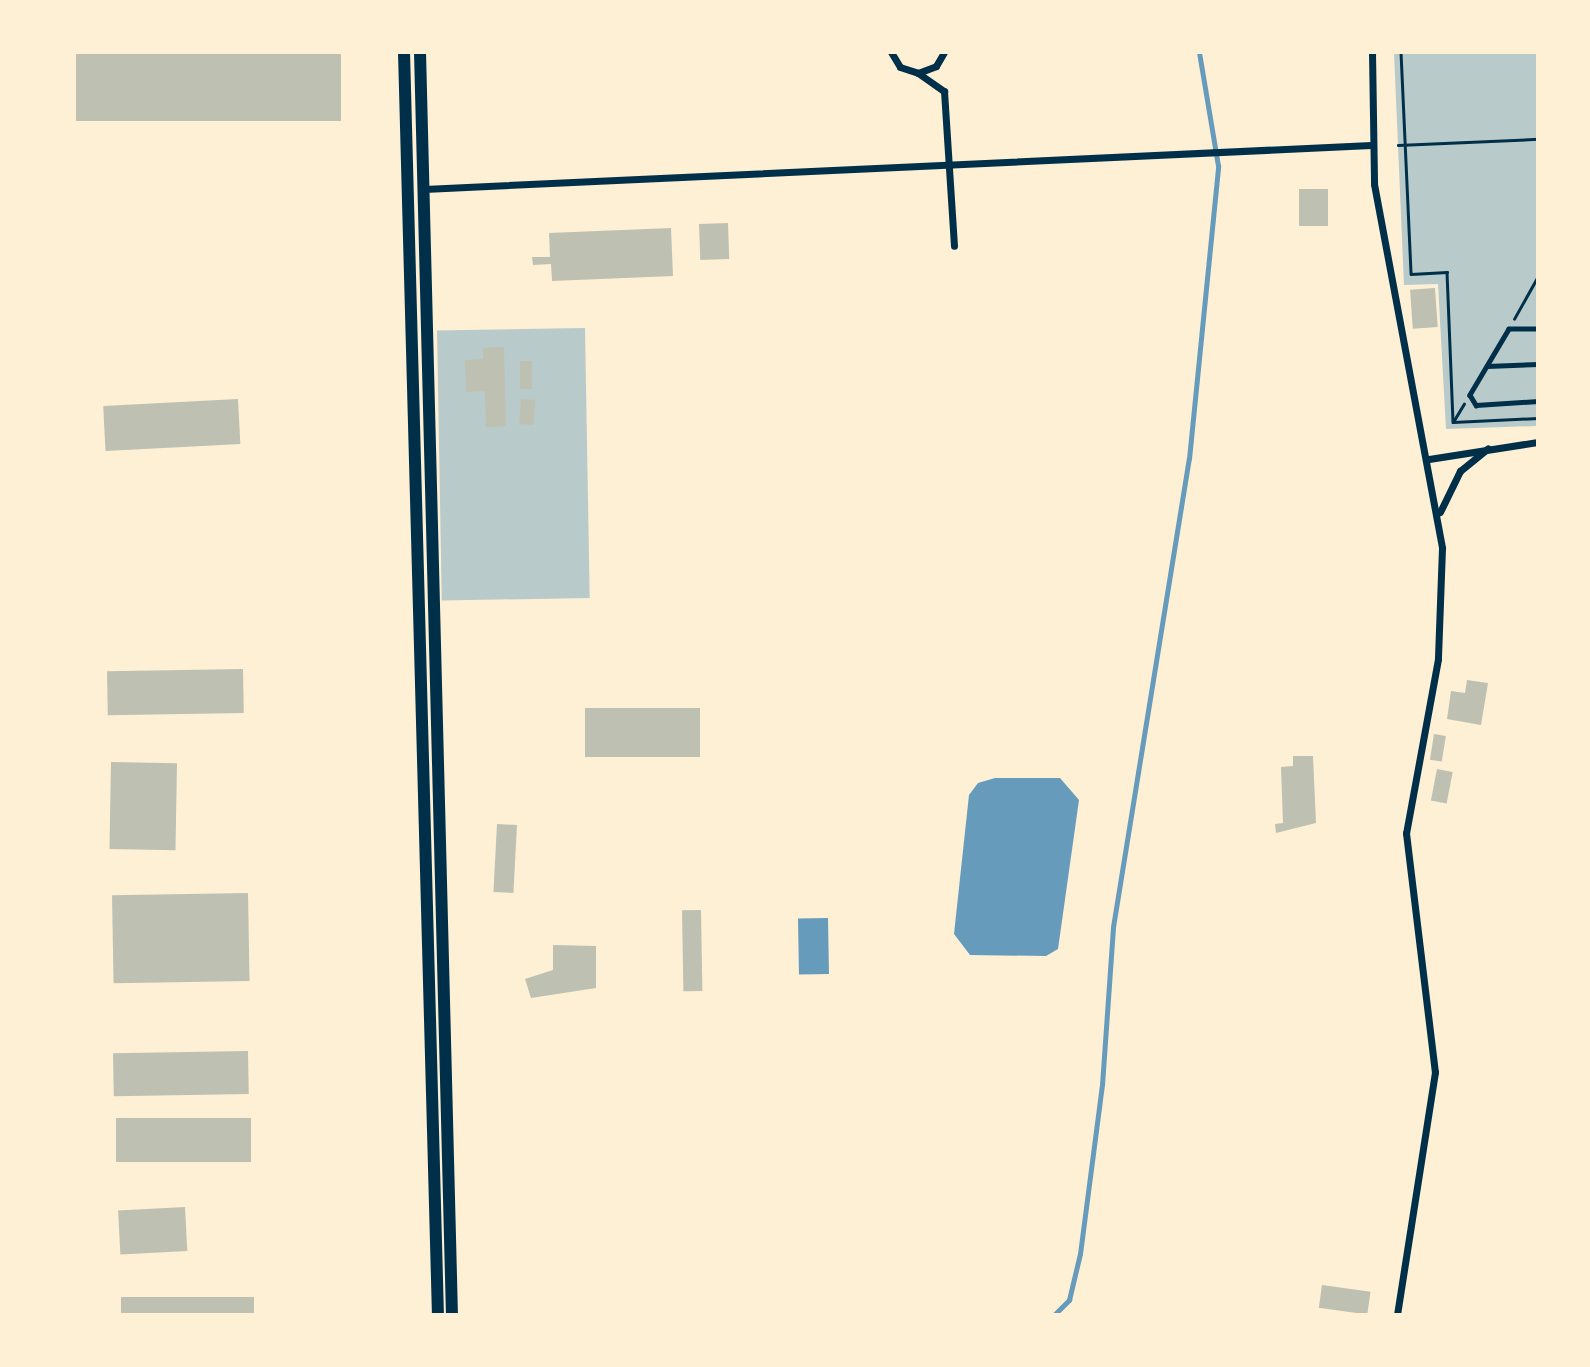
<!DOCTYPE html>
<style>
body{margin:0}
#map{position:relative;width:1590px;height:1367px;overflow:hidden;background:#fdf0d5;font-family:Quicksand,sans-serif}
div>[style]{position:absolute}
[style*='--x']{left:calc(var(--x)*1px);top:calc(var(--y)*1px);width:calc(var(--w)*1px);rotate:calc(var(--a)*1deg)}
.green>*{inset:0;background:#b9caca;transform-origin:0 0}
.water>*{inset:0;background:#669bbc;transform-origin:0 0}
.stream>*{height:4.5px;margin:-2.25px;padding:0 2.25px;transform-origin:2.25px;border-radius:2.25px;background:#669bbc}
.building>*{inset:0;background:#bec0b2;transform-origin:0 0}
.path>*{height:2.5px;margin:-1.25px;padding:0 1.25px;transform-origin:1.25px;border-radius:1.25px;background:#003049}
.service>*{height:4.5px;margin:-2.25px;padding:0 2.25px;transform-origin:2.25px;border-radius:2.25px;background:#003049}
.minor>*{height:7px;margin:-3.5px;padding:0 3.5px;transform-origin:3.5px;border-radius:3.5px;background:#003049}
.tertiary>*{height:12px;margin:-6px;padding:0 6px;transform-origin:6px;border-radius:6px;background:#003049}
span{translate:-50% -50%;white-space:nowrap;text-align:center;line-height:1.15;-webkit-text-stroke:6px #fdf0d5;paint-order:stroke}
.frame{position:absolute;inset:0;border:54px solid #fdf0d5;pointer-events:none}
</style>
<div id="map">
<div class="green">
<i style="clip-path:polygon(1394px 53px,1537px 53px,1537px 426px,1446px 429px,1438px 284px,1404px 285px)"></i>
<i style="left:585px;top:328px;width:270px;height:148px;rotate:89deg"></i>
</div>
<div class="water">
<i style="clip-path:polygon(995px 778px,1060px 778px,1079px 800px,1058px 949px,1046px 956px,970px 955px,954px 934px,969px 795px,978px 783px)"></i>
<i style="left:828px;top:918px;width:56px;height:30px;rotate:89deg"></i>
</div>
<div class="stream">
<i style="--x:1055;--y:1314;--w:20;--a:-45"></i>
<i style="--x:1069;--y:1300;--w:47;--a:-76.6"></i>
<i style="--x:1080;--y:1254;--w:170;--a:-82.6"></i>
<i style="--x:1102;--y:1085;--w:158;--a:-86"></i>
<i style="--x:1113;--y:927;--w:474;--a:-80.8"></i>
<i style="--x:1189;--y:459;--w:294;--a:-84.3"></i>
<i style="--x:1218;--y:166;--w:116;--a:-99.5"></i>
</div>
<div class="building">
<i style="left:76px;top:52px;width:265px;height:69px"></i>
<i style="left:1299px;top:189px;width:29px;height:37px"></i>
<i style="left:728px;top:223px;width:36px;height:29px;rotate:88deg"></i>
<i style="clip-path:polygon(671px 228px,673px 276px,552px 281px,551px 264px,533px 265px,532px 257px,550px 257px,549px 233px)"></i>
<i style="left:1435px;top:288px;width:39px;height:25px;rotate:86deg"></i>
<i style="clip-path:polygon(504px 347px,506px 426px,486px 427px,485px 391px,466px 392px,465px 360px,483px 359px,483px 348px)"></i>
<i style="left:520px;top:361px;width:12px;height:28px"></i>
<i style="left:238px;top:399px;width:45px;height:135px;rotate:87deg"></i>
<i style="left:521px;top:399px;width:14px;height:25px;rotate:4deg"></i>
<i style="left:243px;top:669px;width:44px;height:136px;rotate:89deg"></i>
<i style="clip-path:polygon(1467px 680px,1488px 683px,1481px 725px,1447px 719px,1451px 691px,1465px 693px)"></i>
<i style="left:700px;top:708px;width:49px;height:115px;rotate:90deg"></i>
<i style="left:1434px;top:734px;width:12px;height:26px;rotate:9deg"></i>
<i style="clip-path:polygon(1293px 756px,1313px 756px,1316px 823px,1276px 833px,1275px 824px,1283px 823px,1281px 767px,1293px 766px)"></i>
<i style="left:111px;top:762px;width:66px;height:87px;rotate:1deg"></i>
<i style="left:1437px;top:769px;width:16px;height:32px;rotate:11deg"></i>
<i style="left:497px;top:824px;width:20px;height:68px;rotate:3deg"></i>
<i style="left:248px;top:893px;width:88px;height:136px;rotate:89deg"></i>
<i style="left:701px;top:910px;width:81px;height:19px;rotate:89deg"></i>
<i style="clip-path:polygon(553px 945px,596px 946px,596px 988px,531px 998px,525px 979px,553px 970px)"></i>
<i style="left:248px;top:1051px;width:43px;height:135px;rotate:89deg"></i>
<i style="left:251px;top:1118px;width:44px;height:135px;rotate:90deg"></i>
<i style="left:185px;top:1207px;width:44px;height:67px;rotate:87deg"></i>
<i style="left:1322px;top:1285px;width:49px;height:23px;rotate:8deg"></i>
<i style="left:254px;top:1297px;width:17px;height:133px;rotate:90deg"></i>
</div>
<div class="path">
<i style="--x:1401;--y:52;--w:222;--a:87.4"></i>
<i style="--x:1411;--y:274;--w:36;--a:-3"></i>
<i style="--x:1447;--y:272;--w:150;--a:87.7"></i>
<i style="--x:1453;--y:422;--w:85;--a:-2.7"></i>
<i style="--x:1398;--y:145;--w:140;--a:-2.5"></i>
<i style="--x:1514;--y:319;--w:49;--a:-60.8"></i>
<i style="--x:1453;--y:422;--w:21;--a:-59"></i>
</div>
<div class="service">
<i style="--x:1538;--y:329;--w:29;--a:180"></i>
<i style="--x:1509;--y:329;--w:77;--a:120.6"></i>
<i style="--x:1470;--y:395;--w:12;--a:59"></i>
<i style="--x:1476;--y:405;--w:62;--a:-3.7"></i>
<i style="--x:1487;--y:366;--w:51;--a:-2.2"></i>
</div>
<div class="minor">
<i style="--x:891;--y:52;--w:17;--a:59"></i>
<i style="--x:900;--y:67;--w:19;--a:18"></i>
<i style="--x:918;--y:73;--w:19;--a:-21"></i>
<i style="--x:936;--y:66;--w:16;--a:-60"></i>
<i style="--x:1372;--y:52;--w:132;--a:89.1"></i>
<i style="--x:1374;--y:184;--w:370;--a:79.4"></i>
<i style="--x:1442;--y:548;--w:111;--a:92.1"></i>
<i style="--x:1438;--y:659;--w:177;--a:100.4"></i>
<i style="--x:1406;--y:833;--w:241;--a:83.1"></i>
<i style="--x:1435;--y:1072;--w:245;--a:98.9"></i>
<i style="--x:918;--y:73;--w:32;--a:35"></i>
<i style="--x:944;--y:91;--w:155;--a:86.3"></i>
<i style="--x:424;--y:189;--w:948;--a:-2.66"></i>
<i style="--x:1429;--y:459;--w:110;--a:-8.9"></i>
<i style="--x:1440;--y:512;--w:46;--a:-64"></i>
<i style="--x:1460;--y:471;--w:36;--a:-39"></i>
</div>
<div class="tertiary">
<i style="--x:404;--y:52;--w:1262;--a:88.46"></i>
<i style="--x:420;--y:52;--w:1262;--a:88.55"></i>
</div>
<div class="frame"></div>
</div>
